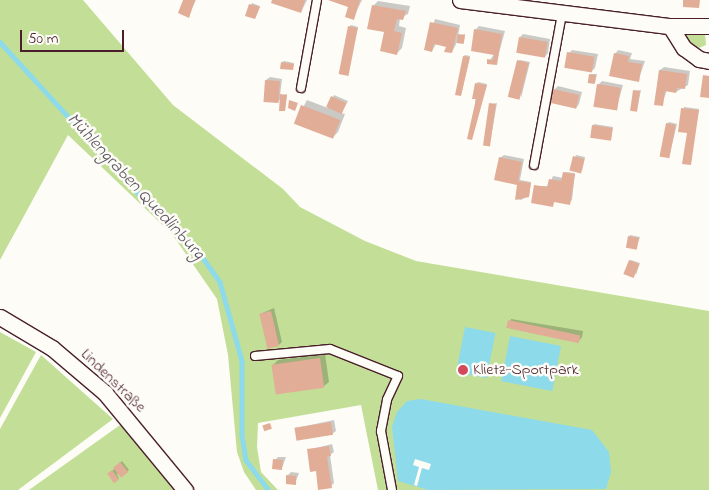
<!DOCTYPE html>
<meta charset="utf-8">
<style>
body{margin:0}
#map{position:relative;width:709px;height:490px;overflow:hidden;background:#fdfcf7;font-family:"Indie Flower",sans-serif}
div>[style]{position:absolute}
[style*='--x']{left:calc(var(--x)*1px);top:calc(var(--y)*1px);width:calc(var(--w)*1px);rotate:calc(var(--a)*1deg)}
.green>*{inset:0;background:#c3df97}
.water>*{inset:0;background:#8cdaea;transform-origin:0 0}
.pier>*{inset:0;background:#fdfcf7}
.shadow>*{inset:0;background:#0003}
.stream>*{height:4.5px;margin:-2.25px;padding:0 2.25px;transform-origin:2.25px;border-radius:2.25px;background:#8cdaea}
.building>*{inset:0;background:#e2ad96;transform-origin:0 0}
.roads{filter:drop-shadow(1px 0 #4a1f2b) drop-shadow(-1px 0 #4a1f2b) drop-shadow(0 1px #4a1f2b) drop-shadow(0 -1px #4a1f2b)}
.service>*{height:8px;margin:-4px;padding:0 4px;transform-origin:4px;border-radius:4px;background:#fdfcf7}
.minor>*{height:15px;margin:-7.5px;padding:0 7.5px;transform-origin:7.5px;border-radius:7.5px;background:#fdfcf7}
.dots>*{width:14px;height:14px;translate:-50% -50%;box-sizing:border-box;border:2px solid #fdfcf7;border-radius:50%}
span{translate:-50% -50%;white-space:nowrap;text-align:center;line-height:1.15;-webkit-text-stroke:5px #fdfcf7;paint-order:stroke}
.poi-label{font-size:16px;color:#4a1f2b}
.left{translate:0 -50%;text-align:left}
.street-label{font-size:16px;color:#4a1f2b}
.water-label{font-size:18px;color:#5e5764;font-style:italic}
.scale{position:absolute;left:20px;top:30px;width:104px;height:22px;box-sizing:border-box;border:2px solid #4a1f2b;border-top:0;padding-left:6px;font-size:15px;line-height:18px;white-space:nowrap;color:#4a1f2b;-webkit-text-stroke:4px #fdfcf7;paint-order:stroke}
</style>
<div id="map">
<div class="green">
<i style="clip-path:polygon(0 0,83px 0,173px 105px,283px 189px,300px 207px,365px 241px,416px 261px,709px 311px,709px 490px,378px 490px,361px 405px,258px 423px,257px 447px,261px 472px,278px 490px,256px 490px,244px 472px,237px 452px,228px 355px,217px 299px,172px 234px,68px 135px,0 260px)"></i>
<i style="clip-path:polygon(689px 32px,705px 34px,706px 45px,699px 48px,689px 42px,683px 34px)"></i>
<i style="clip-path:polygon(0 332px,36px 352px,0 418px)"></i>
<i style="clip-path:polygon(41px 355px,113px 419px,18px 490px,0 490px,0 429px)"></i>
<i style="clip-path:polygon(120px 425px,129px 427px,177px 490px,29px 490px)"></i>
</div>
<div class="water">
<i style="left:465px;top:327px;width:31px;height:46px;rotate:11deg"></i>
<i style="left:510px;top:336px;width:52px;height:46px;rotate:11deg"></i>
<i style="clip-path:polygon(421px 399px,592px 430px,609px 452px,611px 472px,606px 489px,428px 490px,398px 481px,392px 427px,397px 412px,407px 401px)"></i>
</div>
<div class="pier">
<i style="clip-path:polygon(415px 459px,431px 464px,429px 470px,422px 468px,417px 486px,414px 485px,419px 467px,413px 465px)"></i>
</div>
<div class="shadow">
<i style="clip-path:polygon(184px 0,196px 0,188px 17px)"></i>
<i style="clip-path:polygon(273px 0,307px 0,301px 12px)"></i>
<i style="clip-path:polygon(331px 0,362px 0,353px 18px,349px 6px)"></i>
<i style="clip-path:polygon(378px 1px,410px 6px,408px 14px,400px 18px,399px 26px,406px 28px,402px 48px,397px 53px,373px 6px)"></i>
<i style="clip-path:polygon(252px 3px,260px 6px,255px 18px,251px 5px)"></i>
<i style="clip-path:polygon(435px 19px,460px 25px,458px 36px,465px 34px,464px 42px,457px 42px,452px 52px,447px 46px,436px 44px,432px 51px,426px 49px)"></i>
<i style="clip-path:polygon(351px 25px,358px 27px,347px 74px,350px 26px)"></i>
<i style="clip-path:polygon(479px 26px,505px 31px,496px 64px,488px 63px,494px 54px,476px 29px)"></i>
<i style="clip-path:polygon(523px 34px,550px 39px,548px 53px,545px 57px,520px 37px)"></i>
<i style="clip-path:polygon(572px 50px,598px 54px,595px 68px,592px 71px,569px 53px)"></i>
<i style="clip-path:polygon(618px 50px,632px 53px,630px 59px,645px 61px,638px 81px,615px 54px)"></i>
<i style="clip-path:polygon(465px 55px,470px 56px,461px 95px,464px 56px)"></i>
<i style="clip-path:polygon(520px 60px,530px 62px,521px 98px,519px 61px)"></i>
<i style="clip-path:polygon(284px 61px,294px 63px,293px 68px,282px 62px)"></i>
<i style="clip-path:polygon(664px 67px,690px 71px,688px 85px,676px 92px,667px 90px,662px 104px,656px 103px,660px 70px)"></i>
<i style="clip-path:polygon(591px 74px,597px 74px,595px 83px)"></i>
<i style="clip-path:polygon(270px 77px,282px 79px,280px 96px,287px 94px,285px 110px,281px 98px,277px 103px,266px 80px)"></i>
<i style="clip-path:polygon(602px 81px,623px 85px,616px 110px,598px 85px)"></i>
<i style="clip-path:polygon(478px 82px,487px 84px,472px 138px,477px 83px)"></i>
<i style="clip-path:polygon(558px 86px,582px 92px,579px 104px,576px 108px,554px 90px)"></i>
<i style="clip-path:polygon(641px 90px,637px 110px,636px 111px,634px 91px)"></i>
<i style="clip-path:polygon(334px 95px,348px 101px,341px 113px,345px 114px,338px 132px,333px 137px,295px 123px,307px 100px,328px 108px)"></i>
<i style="clip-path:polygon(497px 103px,490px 143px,489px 144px,491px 104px)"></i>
<i style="clip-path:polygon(684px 107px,699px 109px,690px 163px,688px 132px,679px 131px)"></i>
<i style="clip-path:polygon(669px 122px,677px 124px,669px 157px,667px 124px)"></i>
<i style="clip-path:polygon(594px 124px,613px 127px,611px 139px,593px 126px)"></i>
<i style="clip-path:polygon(504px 155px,524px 159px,520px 180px,531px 182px,529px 195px,521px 200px,516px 199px,519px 181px,516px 184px,500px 158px)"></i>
<i style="clip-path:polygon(576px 155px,585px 157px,582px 171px,571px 170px)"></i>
<i style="clip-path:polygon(565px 172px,575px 173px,572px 200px,569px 203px,554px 201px,553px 205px,535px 186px,549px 186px,553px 176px,563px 178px)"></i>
<i style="clip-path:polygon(630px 235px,640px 237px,636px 249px,629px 237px)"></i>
<i style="clip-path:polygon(631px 260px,640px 263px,636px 275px,630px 261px)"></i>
<i style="clip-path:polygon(274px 308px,282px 342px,279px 345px,260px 314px)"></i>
<i style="clip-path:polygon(511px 319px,583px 331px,582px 337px,579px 341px,508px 327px)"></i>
<i style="clip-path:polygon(325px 354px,329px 382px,323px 387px,273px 365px,278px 360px)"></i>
<i style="clip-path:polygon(334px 420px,336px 431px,332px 434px,296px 428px)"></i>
<i style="clip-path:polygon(332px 444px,334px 452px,330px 455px,334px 483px,331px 486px,317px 470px,308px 450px)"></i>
<i style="clip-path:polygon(278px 457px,286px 457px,282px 468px,275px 460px)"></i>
<i style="clip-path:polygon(122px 461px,129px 470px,121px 476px,116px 473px,119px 478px,114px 482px,109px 474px)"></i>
<i style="clip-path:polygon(291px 472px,299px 473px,295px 484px,288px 475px)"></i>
</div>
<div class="stream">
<i style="--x:0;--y:42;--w:234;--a:47.6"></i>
<i style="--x:158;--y:215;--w:50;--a:41"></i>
<i style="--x:196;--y:248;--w:42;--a:54.8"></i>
<i style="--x:220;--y:282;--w:82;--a:74.4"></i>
<i style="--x:242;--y:361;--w:74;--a:90"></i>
<i style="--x:242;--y:435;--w:25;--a:81"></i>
<i style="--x:246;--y:460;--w:38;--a:53"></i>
</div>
<div class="building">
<i style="clip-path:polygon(183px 0,195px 0,189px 18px,178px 13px)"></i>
<i style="clip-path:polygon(272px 0,305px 0,301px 13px,271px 3px)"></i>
<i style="clip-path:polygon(328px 0,360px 0,354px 20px,345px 17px,348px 7px)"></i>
<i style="clip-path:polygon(683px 0,700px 0,699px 8px,683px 7px)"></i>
<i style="clip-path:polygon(249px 4px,260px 7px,255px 19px,245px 16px)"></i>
<i style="clip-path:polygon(372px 5px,406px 11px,403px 20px,397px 19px,394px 31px,402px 33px,397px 55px,380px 51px,384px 32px,367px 29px)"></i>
<i style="clip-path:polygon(430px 22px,458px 28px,452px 53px,444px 52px,446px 47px,434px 44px,432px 52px,424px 50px)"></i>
<i style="left:348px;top:26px;width:10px;height:49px;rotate:11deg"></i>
<i style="clip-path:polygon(474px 29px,502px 34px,497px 65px,487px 64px,487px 59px,493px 60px,494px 55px,471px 51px)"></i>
<i style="left:458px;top:34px;width:7px;height:9px;rotate:8deg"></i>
<i style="left:519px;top:37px;width:29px;height:16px;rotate:10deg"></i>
<i style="left:567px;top:52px;width:28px;height:16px;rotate:10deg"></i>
<i style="clip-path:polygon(614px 53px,629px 56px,628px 62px,642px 64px,639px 82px,609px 76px)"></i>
<i style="clip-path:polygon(463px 56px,470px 57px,461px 96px,455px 95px)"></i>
<i style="left:517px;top:60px;width:12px;height:38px;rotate:14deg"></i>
<i style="clip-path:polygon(281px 62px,294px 64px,293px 70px,280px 69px)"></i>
<i style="clip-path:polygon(659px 70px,687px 74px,685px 89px,677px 88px,676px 93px,665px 91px,663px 106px,654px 105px)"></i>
<i style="left:589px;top:74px;width:7px;height:9px;rotate:8deg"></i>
<i style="clip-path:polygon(703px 75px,709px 76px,709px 98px,700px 97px)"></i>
<i style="left:265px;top:80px;width:15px;height:22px;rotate:4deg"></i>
<i style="clip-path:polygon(475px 83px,487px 85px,472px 140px,467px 139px,476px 99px,472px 99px)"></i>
<i style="left:597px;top:84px;width:24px;height:23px;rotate:9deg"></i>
<i style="left:553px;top:89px;width:27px;height:14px;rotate:13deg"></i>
<i style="left:633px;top:90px;width:7px;height:21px;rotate:8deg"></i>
<i style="clip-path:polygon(280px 94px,287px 95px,285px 111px,279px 111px)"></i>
<i style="left:331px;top:96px;width:17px;height:12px;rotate:24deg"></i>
<i style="clip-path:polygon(289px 100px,298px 103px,295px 111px,288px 108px)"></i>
<i style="left:489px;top:103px;width:7px;height:43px;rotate:8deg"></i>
<i style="left:301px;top:105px;width:42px;height:20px;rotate:21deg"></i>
<i style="clip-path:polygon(681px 108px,699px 110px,691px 165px,682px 164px,687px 133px,678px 132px)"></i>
<i style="left:666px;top:123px;width:10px;height:34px;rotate:11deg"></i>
<i style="left:592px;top:125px;width:21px;height:13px;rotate:8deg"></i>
<i style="left:573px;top:156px;width:12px;height:15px;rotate:14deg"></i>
<i style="clip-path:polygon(499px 157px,522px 162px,518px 181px,531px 183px,529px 197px,515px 200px,517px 185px,494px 180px)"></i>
<i style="clip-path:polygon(563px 172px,575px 174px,570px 205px,554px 202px,553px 207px,531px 203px,534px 185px,547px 187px,549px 179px,561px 181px)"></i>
<i style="left:628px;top:236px;width:11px;height:12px;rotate:10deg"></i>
<i style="left:629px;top:260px;width:11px;height:15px;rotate:22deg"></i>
<i style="left:271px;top:311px;width:36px;height:12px;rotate:77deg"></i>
<i style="left:508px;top:320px;width:74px;height:8px;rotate:12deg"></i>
<i style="left:320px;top:358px;width:30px;height:49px;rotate:82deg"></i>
<i style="left:331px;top:422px;width:13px;height:37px;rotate:81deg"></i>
<i style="left:270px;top:423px;width:6px;height:8px;rotate:72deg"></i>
<i style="clip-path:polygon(329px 446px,331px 456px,327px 457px,332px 488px,318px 490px,316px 471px,310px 472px,307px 449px)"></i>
<i style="left:273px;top:459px;width:10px;height:10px;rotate:6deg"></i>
<i style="left:120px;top:462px;width:13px;height:9px;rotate:51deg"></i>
<i style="left:112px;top:470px;width:12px;height:6px;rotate:55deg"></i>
<i style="clip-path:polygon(286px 475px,296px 476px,296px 485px,286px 484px)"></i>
</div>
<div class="roads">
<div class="service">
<i style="--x:301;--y:88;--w:89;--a:-79.7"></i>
<i style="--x:534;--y:165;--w:154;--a:-79.5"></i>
<i style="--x:255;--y:356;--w:75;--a:-5.3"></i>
<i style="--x:330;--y:349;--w:73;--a:21.7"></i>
<i style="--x:398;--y:376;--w:26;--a:115"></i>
<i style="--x:387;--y:400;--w:32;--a:101"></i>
<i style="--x:381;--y:431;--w:60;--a:79.4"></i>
</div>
<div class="minor">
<i style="--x:460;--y:0;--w:212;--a:7.1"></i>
<i style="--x:670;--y:26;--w:39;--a:0"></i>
<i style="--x:670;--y:26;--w:26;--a:58"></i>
<i style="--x:684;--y:48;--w:19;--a:36"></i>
<i style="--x:699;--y:59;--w:10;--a:11"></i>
<i style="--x:0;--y:317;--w:61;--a:30.8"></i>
<i style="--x:52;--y:348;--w:70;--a:40.3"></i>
<i style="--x:105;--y:393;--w:126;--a:50.5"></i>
</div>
</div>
<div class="dots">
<i style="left:463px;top:370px;background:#d1495b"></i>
</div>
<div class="poi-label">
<span class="left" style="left:473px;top:370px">Klietz-Sportpark</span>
</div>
<div class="street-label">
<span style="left:113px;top:381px;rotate:44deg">Lindenstraße</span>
</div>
<div class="water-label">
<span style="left:135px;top:187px;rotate:47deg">Mühlengraben Quedlinburg</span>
</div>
<div class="scale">50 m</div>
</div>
